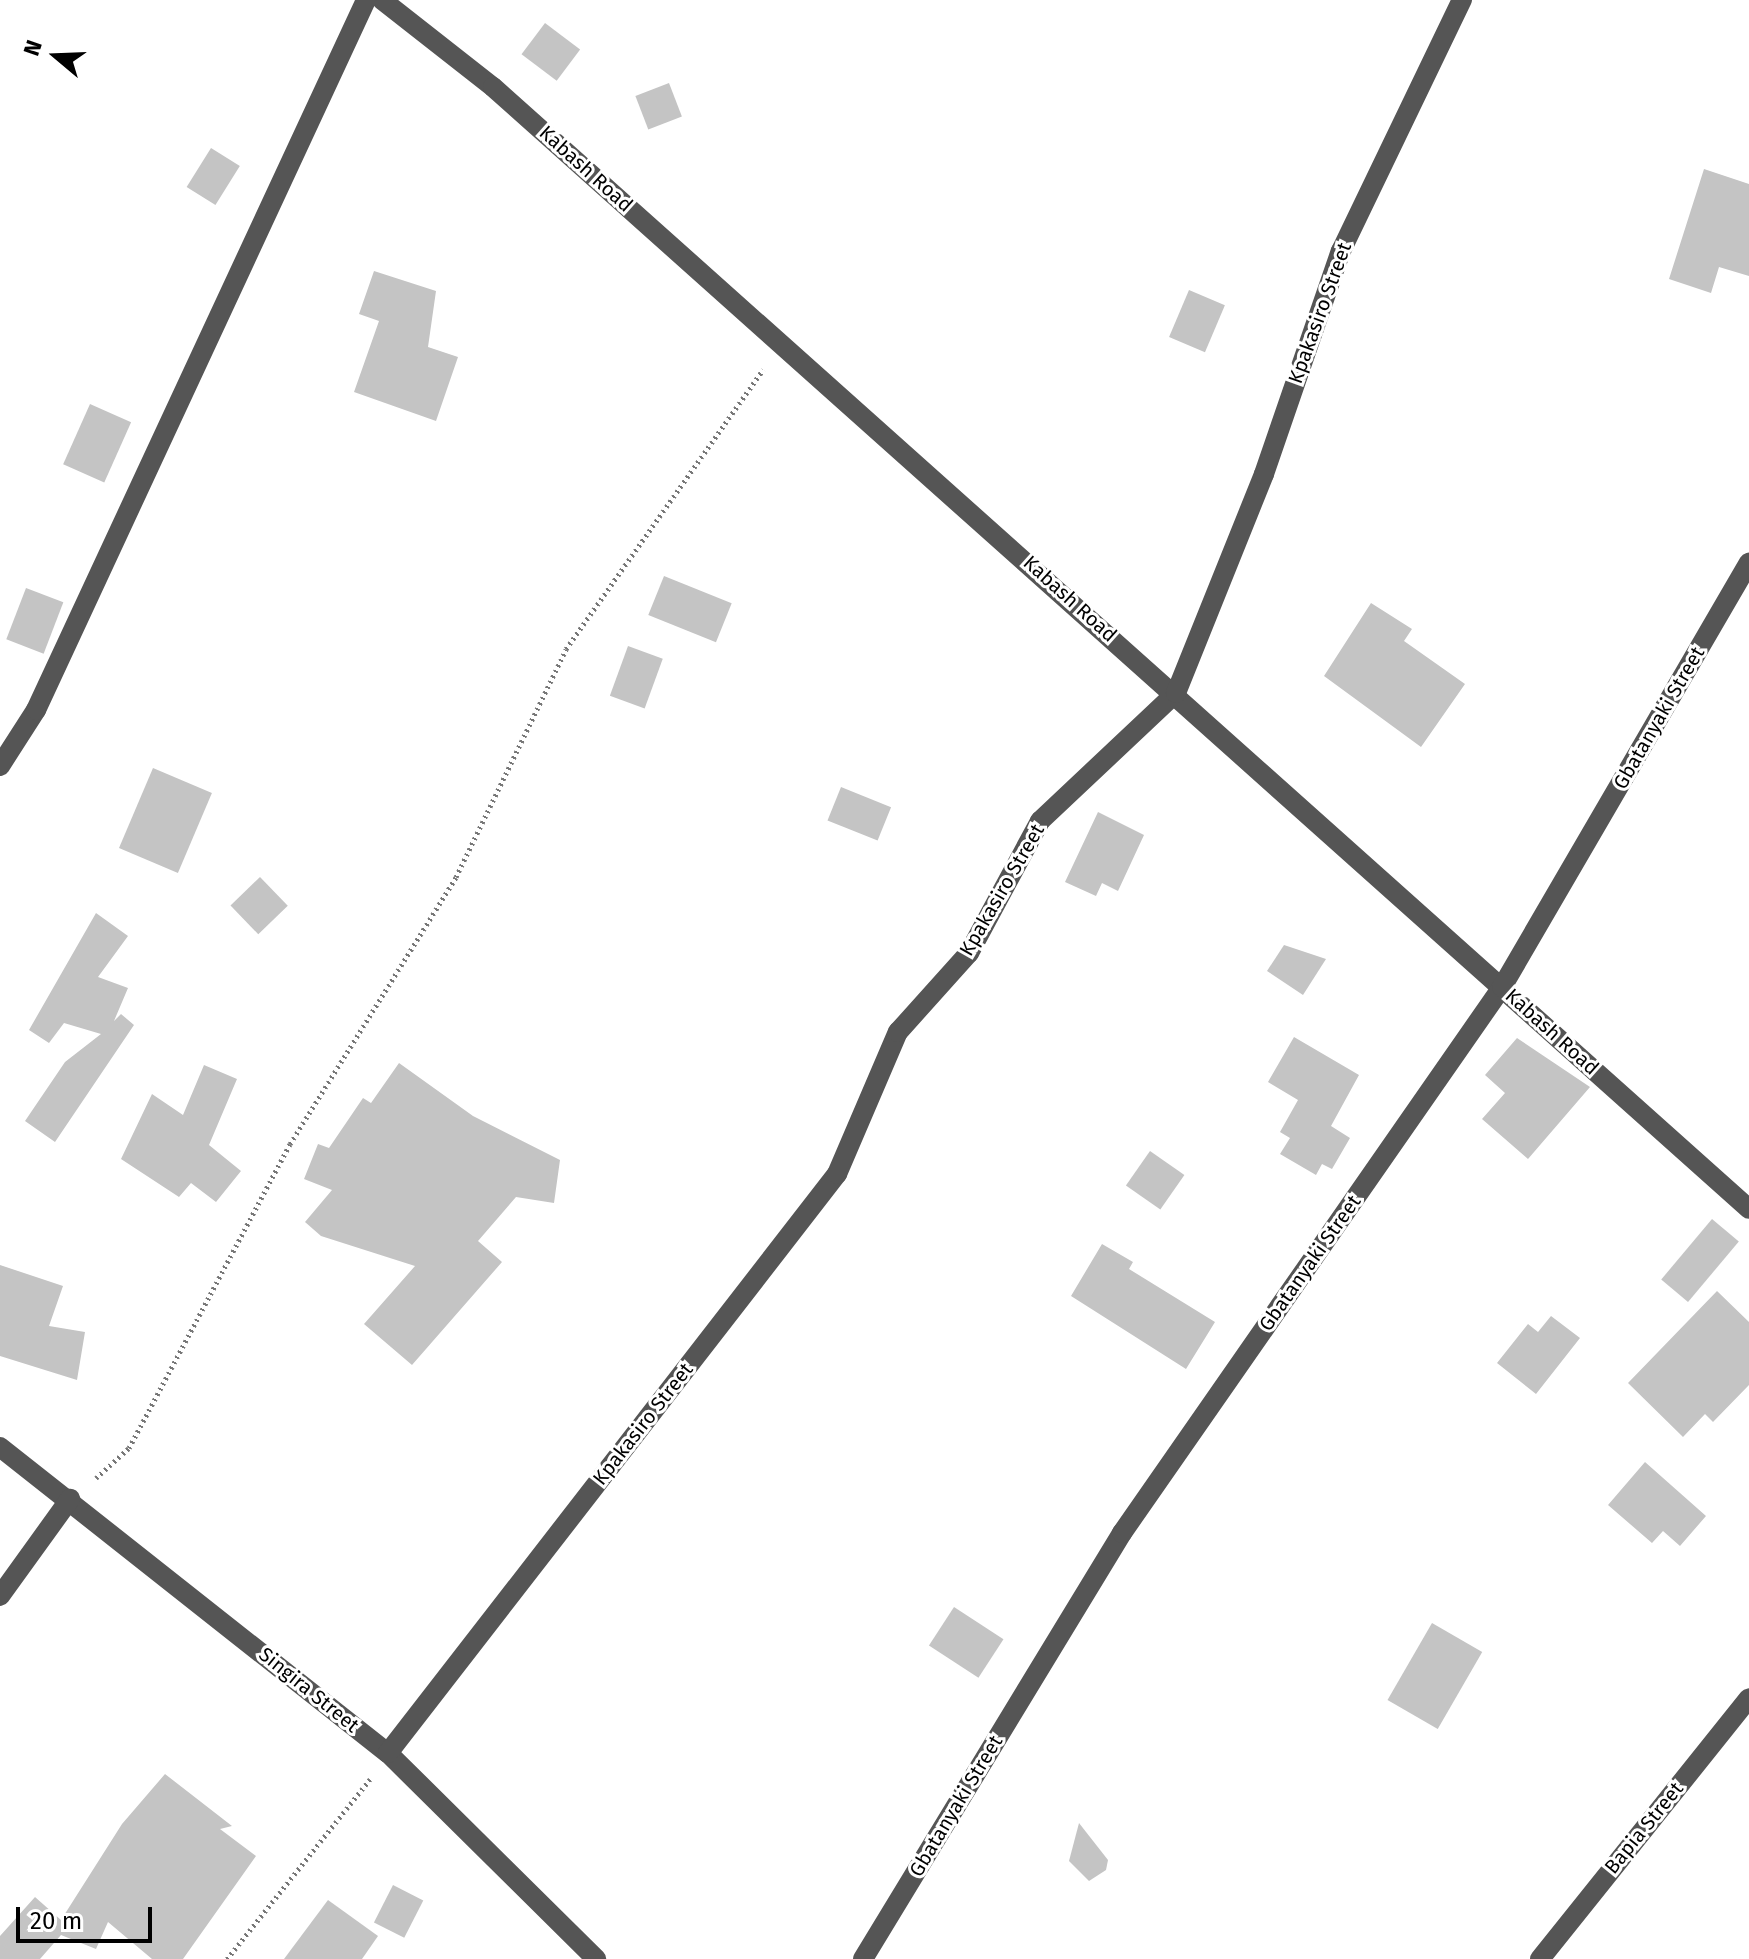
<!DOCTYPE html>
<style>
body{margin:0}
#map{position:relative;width:1749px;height:1959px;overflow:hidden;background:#fff;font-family:"Fira Sans",sans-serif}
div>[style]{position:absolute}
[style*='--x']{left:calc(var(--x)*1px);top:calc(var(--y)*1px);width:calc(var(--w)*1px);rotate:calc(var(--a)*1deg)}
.building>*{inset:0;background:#c4c4c4;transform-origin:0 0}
.path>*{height:5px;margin-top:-2.5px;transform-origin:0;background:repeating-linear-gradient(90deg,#777 0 2px,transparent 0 6px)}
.minor>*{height:20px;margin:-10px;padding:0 10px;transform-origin:10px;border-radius:10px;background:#555}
span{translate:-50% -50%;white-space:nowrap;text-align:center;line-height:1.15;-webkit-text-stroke:6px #fff;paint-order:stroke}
.street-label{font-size:20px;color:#000}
.north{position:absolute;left:16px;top:16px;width:80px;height:80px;-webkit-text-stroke:6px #fff;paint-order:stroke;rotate:289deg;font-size:22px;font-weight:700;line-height:32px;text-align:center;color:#000}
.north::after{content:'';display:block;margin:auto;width:28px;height:36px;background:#000;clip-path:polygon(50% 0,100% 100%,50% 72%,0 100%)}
.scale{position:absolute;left:16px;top:1907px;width:136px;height:36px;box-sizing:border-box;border:4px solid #000;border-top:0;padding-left:10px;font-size:24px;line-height:28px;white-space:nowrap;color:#000;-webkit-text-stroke:6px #fff;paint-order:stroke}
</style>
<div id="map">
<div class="building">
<i style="left:545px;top:23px;width:44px;height:39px;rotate:37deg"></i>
<i style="left:669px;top:83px;width:36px;height:36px;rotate:69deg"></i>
<i style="left:211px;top:148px;width:34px;height:46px;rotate:32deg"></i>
<i style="clip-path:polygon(1704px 169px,1749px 184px,1749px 276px,1719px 267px,1711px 293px,1669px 279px)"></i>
<i style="clip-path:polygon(374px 271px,436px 291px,428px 347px,458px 357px,436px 421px,354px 392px,379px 321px,359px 314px)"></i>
<i style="left:1189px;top:290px;width:39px;height:51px;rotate:23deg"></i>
<i style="left:90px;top:404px;width:45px;height:66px;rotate:24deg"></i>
<i style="left:664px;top:576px;width:73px;height:42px;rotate:22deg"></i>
<i style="left:26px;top:588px;width:40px;height:55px;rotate:21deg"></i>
<i style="clip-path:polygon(1371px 603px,1412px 629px,1404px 641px,1465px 684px,1421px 747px,1324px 676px)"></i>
<i style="left:628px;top:646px;width:37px;height:53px;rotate:20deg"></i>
<i style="left:153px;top:768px;width:64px;height:87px;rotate:23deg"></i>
<i style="left:841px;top:787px;width:54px;height:36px;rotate:22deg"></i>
<i style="clip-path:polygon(1098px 812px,1144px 835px,1118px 891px,1102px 883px,1096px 896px,1065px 882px)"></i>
<i style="left:260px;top:877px;width:40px;height:41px;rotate:46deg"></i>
<i style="clip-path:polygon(96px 913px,128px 936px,98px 977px,128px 988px,114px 1021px,121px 1014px,134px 1025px,55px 1142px,25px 1121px,65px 1062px,101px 1034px,64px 1023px,49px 1043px,29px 1030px)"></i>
<i style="clip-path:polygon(1284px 945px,1326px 959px,1303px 995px,1267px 971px)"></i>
<i style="clip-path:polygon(1294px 1037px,1359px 1075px,1331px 1126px,1350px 1138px,1332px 1169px,1322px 1164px,1316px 1175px,1280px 1154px,1290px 1138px,1280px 1132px,1298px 1100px,1268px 1082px)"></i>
<i style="clip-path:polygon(1517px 1038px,1590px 1087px,1528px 1159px,1482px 1119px,1505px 1093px,1485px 1075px)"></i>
<i style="clip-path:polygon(399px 1063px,473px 1116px,560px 1160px,554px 1203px,516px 1197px,478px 1241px,502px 1262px,412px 1365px,364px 1324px,415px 1266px,321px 1236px,305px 1222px,332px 1190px,304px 1179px,318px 1144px,329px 1148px,363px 1098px,371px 1103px)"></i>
<i style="clip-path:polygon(204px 1065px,237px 1079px,209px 1145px,241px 1171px,216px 1202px,191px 1183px,179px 1197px,121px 1159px,152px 1094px,183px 1115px)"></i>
<i style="left:1150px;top:1151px;width:42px;height:42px;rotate:35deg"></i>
<i style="left:1712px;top:1219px;width:35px;height:79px;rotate:40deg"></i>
<i style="clip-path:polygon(1102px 1244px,1133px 1262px,1129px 1269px,1215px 1322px,1186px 1369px,1071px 1296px)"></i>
<i style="clip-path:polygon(0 1265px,63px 1286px,49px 1326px,85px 1332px,77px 1380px,0 1356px)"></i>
<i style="clip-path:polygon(1717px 1291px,1749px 1322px,1749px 1385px,1713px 1422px,1705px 1414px,1683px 1437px,1628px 1383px)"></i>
<i style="clip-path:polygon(1551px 1316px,1580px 1338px,1536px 1394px,1497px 1363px,1528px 1324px,1538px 1332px)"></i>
<i style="clip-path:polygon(1645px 1462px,1706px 1516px,1680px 1546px,1663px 1531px,1652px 1543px,1608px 1505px)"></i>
<i style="left:954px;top:1607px;width:59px;height:46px;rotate:33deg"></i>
<i style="left:1432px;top:1623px;width:58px;height:89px;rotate:30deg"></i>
<i style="clip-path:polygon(165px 1774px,232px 1826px,220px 1829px,256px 1856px,183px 1959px,152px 1959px,108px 1922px,96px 1949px,61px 1935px,40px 1959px,0 1959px,0 1936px,35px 1897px,61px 1920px,122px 1824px)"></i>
<i style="clip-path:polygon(1079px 1823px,1108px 1860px,1106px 1870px,1089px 1881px,1069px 1861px)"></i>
<i style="left:393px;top:1885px;width:34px;height:42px;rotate:27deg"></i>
<i style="clip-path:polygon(328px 1900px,378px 1936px,362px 1959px,284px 1959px)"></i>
</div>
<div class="path">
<i style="--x:96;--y:1478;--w:45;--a:-42.3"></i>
<i style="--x:129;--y:1448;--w:344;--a:-62.1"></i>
<i style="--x:290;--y:1144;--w:314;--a:-58.1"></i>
<i style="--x:456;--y:877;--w:253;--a:-64.2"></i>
<i style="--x:566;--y:649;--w:342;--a:-54.8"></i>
<i style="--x:227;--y:1959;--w:230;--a:-51.5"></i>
</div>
<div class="minor">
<i style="--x:382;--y:0;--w:141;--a:38.1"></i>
<i style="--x:493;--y:87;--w:1684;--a:41.77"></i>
<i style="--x:0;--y:766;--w:67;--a:-57.3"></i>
<i style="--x:36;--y:710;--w:783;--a:-65.07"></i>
<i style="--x:0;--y:1447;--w:494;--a:38.3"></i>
<i style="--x:388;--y:1753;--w:293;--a:44.7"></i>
<i style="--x:0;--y:1596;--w:120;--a:-54.2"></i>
<i style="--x:388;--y:1753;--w:733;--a:-52.21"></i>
<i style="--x:837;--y:1174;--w:155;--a:-66.8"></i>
<i style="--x:898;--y:1032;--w:106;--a:-48.1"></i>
<i style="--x:969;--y:953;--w:150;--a:-61.7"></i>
<i style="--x:1040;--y:821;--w:187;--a:-43.3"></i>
<i style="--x:1176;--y:693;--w:236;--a:-68.1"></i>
<i style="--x:1264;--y:474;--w:236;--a:-71"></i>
<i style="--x:1341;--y:251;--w:279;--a:-64.3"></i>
<i style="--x:863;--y:1959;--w:499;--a:-58.7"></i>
<i style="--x:1122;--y:1533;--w:665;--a:-55.16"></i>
<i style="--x:1502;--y:987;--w:491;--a:-59.8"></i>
<i style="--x:1540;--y:1959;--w:334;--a:-51.3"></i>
</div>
<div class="street-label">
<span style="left:586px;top:169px;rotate:42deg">Kabash Road</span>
<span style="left:1320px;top:313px;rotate:-70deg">Kpakasiro Street</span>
<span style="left:1070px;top:599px;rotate:42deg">Kabash Road</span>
<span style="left:1659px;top:718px;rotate:-60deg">Gbatanyaki Street</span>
<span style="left:1002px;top:890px;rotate:-60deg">Kpakasiro Street</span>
<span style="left:1552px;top:1032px;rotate:42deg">Kabash Road</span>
<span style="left:1310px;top:1263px;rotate:-55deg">Gbatanyaki Street</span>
<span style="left:643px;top:1424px;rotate:-52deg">Kpakasiro Street</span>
<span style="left:309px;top:1690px;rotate:39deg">Singira Street</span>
<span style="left:956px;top:1806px;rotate:-59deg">Gbatanyaki Street</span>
<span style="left:1644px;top:1828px;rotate:-51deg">Bapia Street</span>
</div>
<div class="north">N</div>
<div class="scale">20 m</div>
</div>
